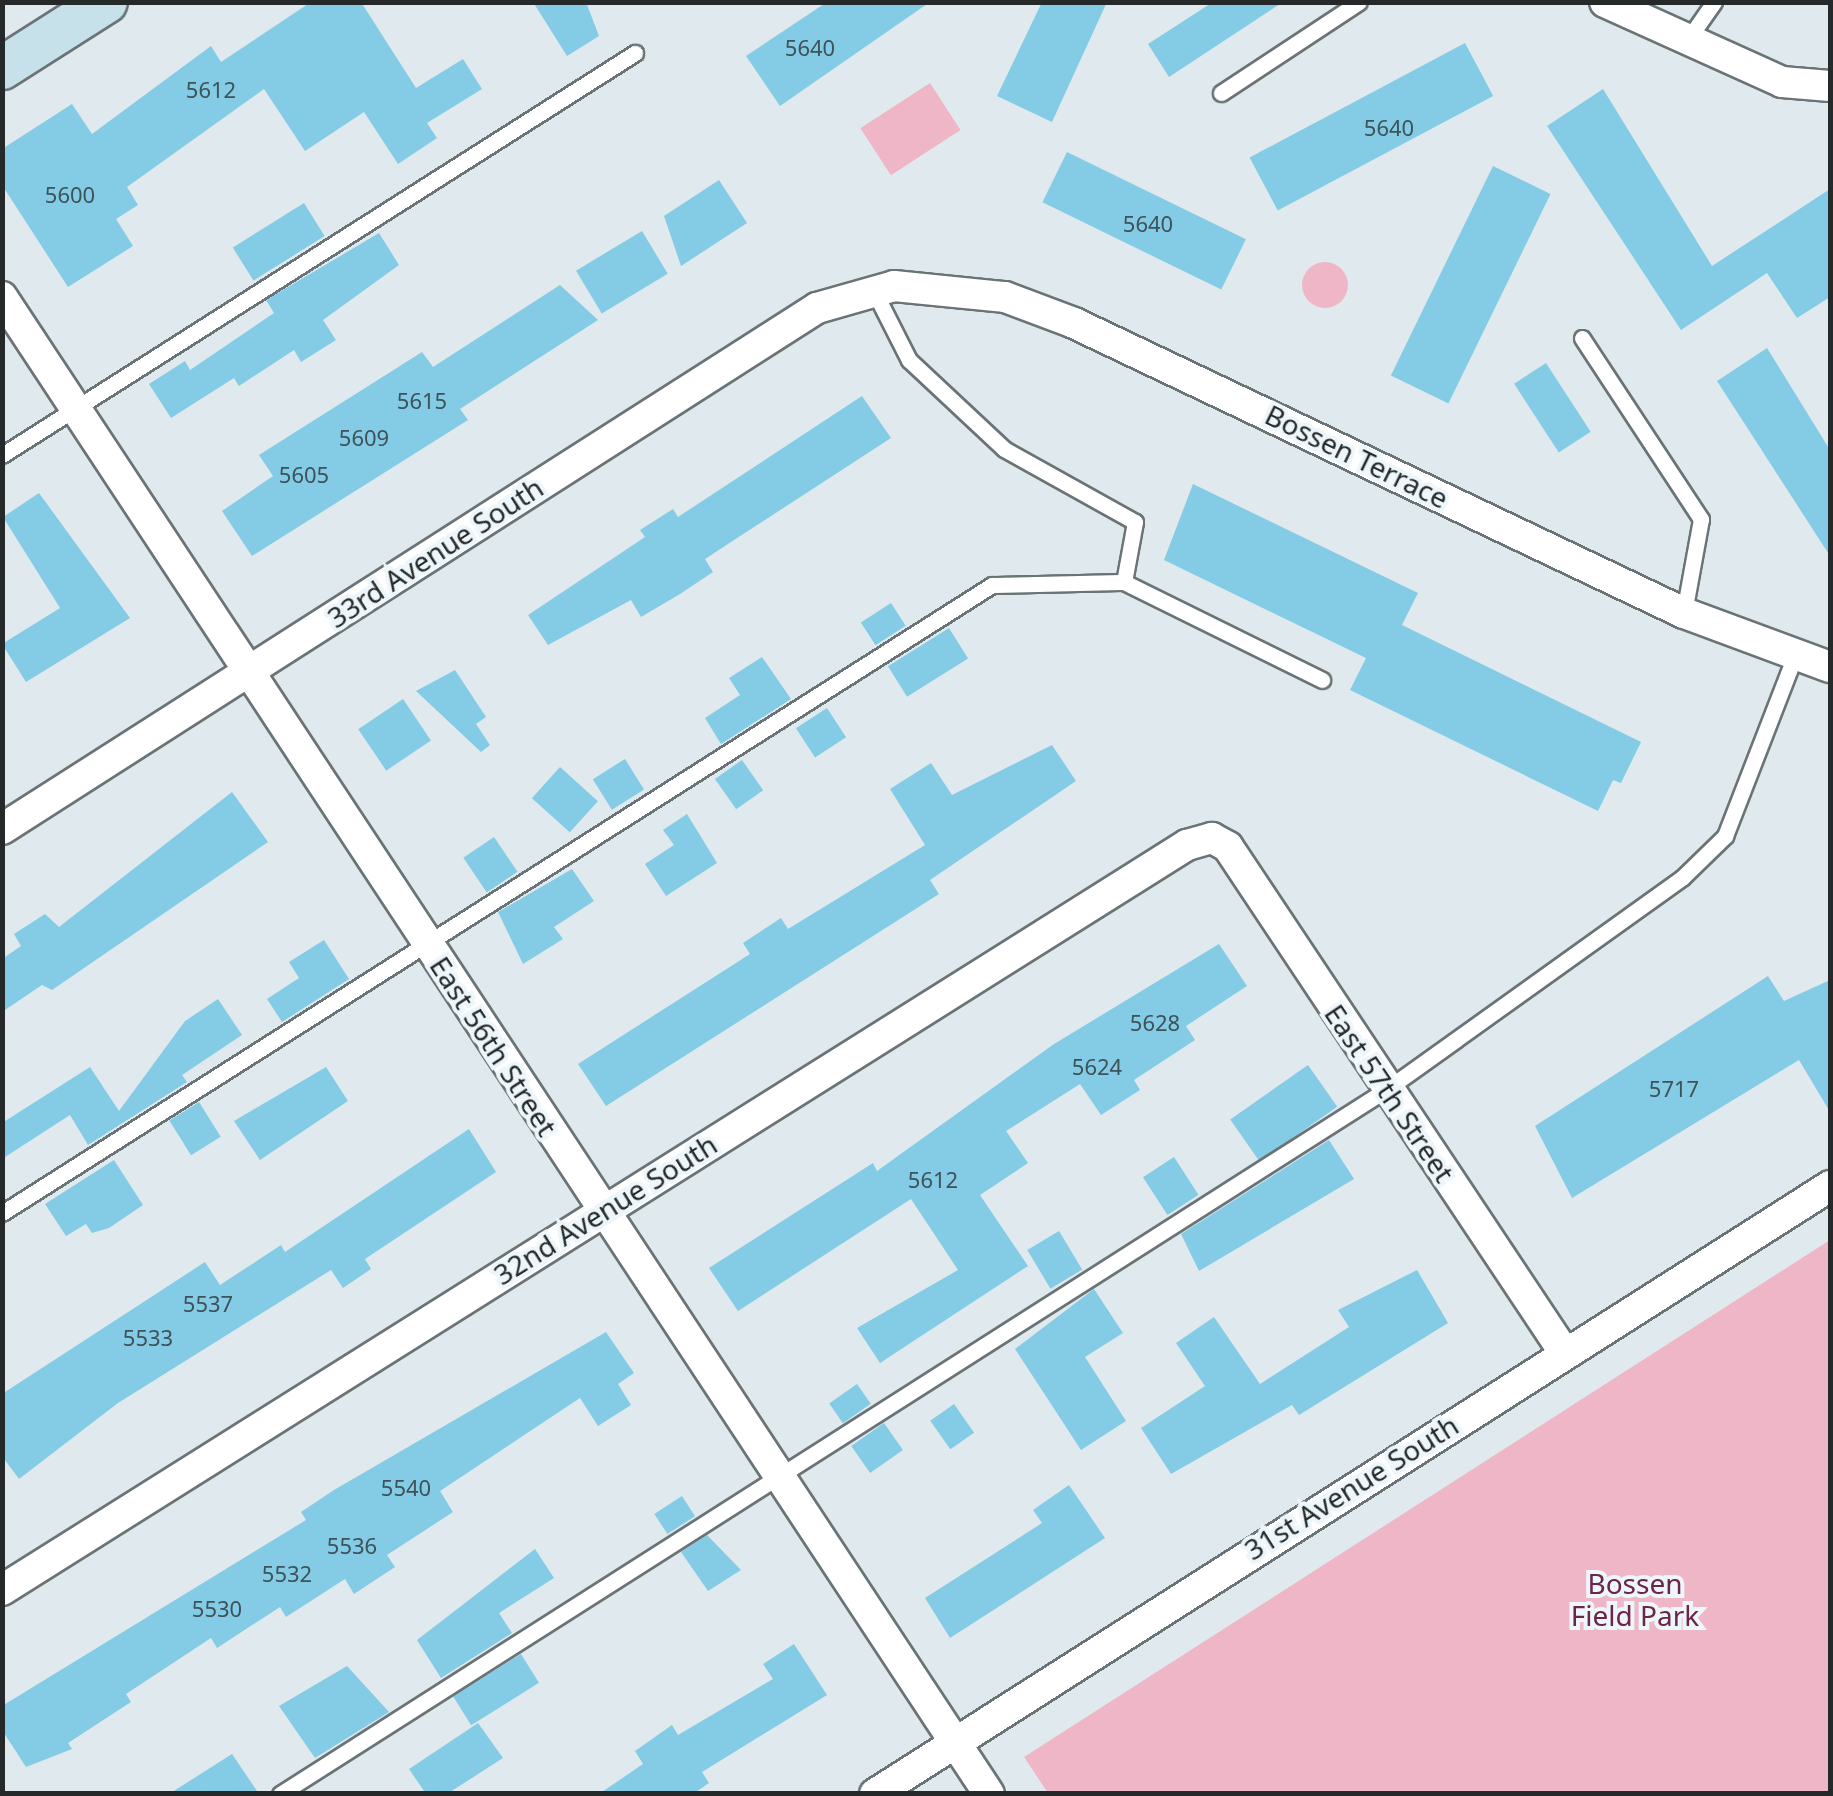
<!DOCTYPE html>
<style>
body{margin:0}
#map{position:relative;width:1833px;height:1796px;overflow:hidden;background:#e0e9ed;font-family:"Noto Sans",sans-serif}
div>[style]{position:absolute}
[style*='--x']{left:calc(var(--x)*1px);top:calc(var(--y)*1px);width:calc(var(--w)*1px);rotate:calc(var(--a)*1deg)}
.green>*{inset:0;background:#efb6c8;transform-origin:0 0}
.round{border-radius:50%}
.building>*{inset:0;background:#84cce6;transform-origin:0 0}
.roads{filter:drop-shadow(2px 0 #6a7376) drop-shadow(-2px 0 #6a7376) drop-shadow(0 2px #6a7376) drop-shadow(0 -2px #6a7376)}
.lane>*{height:15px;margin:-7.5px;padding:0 7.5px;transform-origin:7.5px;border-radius:7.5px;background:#fff}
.street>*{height:30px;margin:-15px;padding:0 15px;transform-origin:15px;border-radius:15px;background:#fff}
.secondary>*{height:42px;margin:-21px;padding:0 21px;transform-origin:21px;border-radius:21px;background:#c6e1ea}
span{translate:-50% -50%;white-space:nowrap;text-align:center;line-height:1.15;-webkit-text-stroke:8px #edf6fa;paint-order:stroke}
.number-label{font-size:22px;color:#3d5259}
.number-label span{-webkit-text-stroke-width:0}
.street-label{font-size:28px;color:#25292a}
.park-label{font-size:28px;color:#6e2444}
.frame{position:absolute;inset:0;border:5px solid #25292a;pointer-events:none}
</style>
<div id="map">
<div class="green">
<i style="left:930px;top:83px;width:56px;height:83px;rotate:57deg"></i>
<i class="round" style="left:1302px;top:262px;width:46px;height:46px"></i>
<i style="clip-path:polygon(1830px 1240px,1830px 1793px,1048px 1793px,1024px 1757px)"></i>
</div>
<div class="building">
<i style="clip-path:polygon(311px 2px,361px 2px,416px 88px,463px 59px,482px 89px,427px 123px,437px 138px,398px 164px,364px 112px,305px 151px,264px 89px,127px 187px,138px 205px,116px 219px,133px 246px,68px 287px,2px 185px,2px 149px,72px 104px,92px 134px,211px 46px,221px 62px)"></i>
<i style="clip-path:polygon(533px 2px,586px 2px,599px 36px,567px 56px)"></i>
<i style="clip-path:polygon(827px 2px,930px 2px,780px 106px,746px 56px)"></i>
<i style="clip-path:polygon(1042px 2px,1107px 2px,1052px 122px,997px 96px)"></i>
<i style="clip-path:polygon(1213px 2px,1283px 2px,1169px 77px,1148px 44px)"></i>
<i style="left:1465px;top:43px;width:60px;height:244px;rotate:62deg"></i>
<i style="clip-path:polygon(1603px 89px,1712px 266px,1830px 189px,1830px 297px,1797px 318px,1767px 273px,1681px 330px,1547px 126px)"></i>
<i style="left:1067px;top:152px;width:199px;height:56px;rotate:26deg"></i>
<i style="left:1493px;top:166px;width:64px;height:233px;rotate:26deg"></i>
<i style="clip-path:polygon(719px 180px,747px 223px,681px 266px,664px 216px)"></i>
<i style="left:304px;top:203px;width:39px;height:84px;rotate:58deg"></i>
<i style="left:642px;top:231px;width:50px;height:77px;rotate:59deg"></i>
<i style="clip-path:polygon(379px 233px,399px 265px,323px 320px,336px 340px,301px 362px,294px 350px,239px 386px,234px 378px,171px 418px,149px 384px,185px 361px,190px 370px,274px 313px,266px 300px)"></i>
<i style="clip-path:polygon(560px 285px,598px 320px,460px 409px,468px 420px,252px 556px,222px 511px,273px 476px,259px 455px,422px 352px,433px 367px)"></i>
<i style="clip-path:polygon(1767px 348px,1830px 450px,1830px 556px,1717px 381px)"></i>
<i style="left:1546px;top:363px;width:82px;height:38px;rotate:57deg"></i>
<i style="clip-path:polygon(862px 396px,891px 438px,705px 559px,713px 572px,680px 594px,641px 617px,631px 600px,548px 645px,528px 615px,645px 537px,640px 530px,673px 509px,678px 517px)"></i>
<i style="clip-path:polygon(1193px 484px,1418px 593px,1402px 625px,1641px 742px,1621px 783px,1613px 780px,1598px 811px,1350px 690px,1366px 658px,1164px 560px)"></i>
<i style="clip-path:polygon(39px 493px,130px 618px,26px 682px,2px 644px,60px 608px,3px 517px)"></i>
<i style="left:891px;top:603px;width:27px;height:36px;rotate:57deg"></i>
<i style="left:949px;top:628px;width:36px;height:72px;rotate:58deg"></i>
<i style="clip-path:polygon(762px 657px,791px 699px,721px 744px,705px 718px,740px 695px,729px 678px)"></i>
<i style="clip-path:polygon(455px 670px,486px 717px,476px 724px,490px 745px,481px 752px,416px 691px)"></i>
<i style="left:403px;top:699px;width:50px;height:54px;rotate:56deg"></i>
<i style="left:827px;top:708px;width:35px;height:37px;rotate:57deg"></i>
<i style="clip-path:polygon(1052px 745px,1076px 781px,930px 880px,939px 894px,606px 1106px,578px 1064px,750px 954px,743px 943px,781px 918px,788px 929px,925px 845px,890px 789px,931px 763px,952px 795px)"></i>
<i style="left:625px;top:759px;width:36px;height:38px;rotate:58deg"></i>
<i style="left:742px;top:760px;width:37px;height:33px;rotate:55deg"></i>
<i style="left:560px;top:767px;width:51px;height:42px;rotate:42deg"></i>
<i style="clip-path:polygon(232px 792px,268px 842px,52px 990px,42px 985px,2px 1012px,2px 959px,21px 946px,14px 934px,45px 914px,59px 927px)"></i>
<i style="clip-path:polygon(687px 814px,717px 863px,666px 896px,645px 864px,674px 845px,663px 830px)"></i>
<i style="left:494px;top:837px;width:42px;height:37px;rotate:56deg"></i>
<i style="clip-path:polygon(572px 869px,594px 901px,554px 927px,563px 939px,523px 964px,498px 912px)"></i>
<i style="clip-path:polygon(324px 940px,349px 979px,282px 1022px,267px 999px,299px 978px,289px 962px)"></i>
<i style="clip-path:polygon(1219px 944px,1247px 986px,1186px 1026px,1195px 1040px,1134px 1080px,1140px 1090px,1101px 1115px,1080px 1084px,1006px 1131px,1028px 1163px,980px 1195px,1028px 1266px,880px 1363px,857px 1328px,958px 1270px,911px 1199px,738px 1311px,709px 1268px,873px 1163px,877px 1171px,1054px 1044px)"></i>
<i style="clip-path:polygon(1768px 976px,1784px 1001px,1830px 980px,1830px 1112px,1799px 1060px,1572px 1198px,1535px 1126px)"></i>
<i style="clip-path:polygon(218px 999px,242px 1035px,182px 1075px,187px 1082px,88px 1145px,70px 1115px,2px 1159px,2px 1123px,90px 1067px,119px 1111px,185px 1021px)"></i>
<i style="left:1308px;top:1065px;width:51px;height:95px;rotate:55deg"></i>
<i style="clip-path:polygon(326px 1067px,348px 1101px,260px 1160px,234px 1121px)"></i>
<i style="left:199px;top:1102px;width:41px;height:35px;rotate:58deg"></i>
<i style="clip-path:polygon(469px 1129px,496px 1172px,365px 1259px,371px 1269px,343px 1288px,331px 1270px,118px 1403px,19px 1479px,2px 1456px,2px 1394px,205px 1262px,220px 1285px,281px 1245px,285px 1252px)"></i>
<i style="clip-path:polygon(1329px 1140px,1354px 1179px,1199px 1271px,1181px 1234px)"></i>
<i style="left:1174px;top:1157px;width:45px;height:37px;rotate:57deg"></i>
<i style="clip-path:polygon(114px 1160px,143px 1205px,109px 1228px,92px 1233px,86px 1224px,66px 1236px,45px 1204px)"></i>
<i style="left:1059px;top:1231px;width:45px;height:37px;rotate:59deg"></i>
<i style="clip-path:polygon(1417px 1270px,1448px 1323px,1299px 1415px,1292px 1405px,1171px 1474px,1141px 1428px,1205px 1386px,1176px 1343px,1214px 1317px,1260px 1384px,1349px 1327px,1338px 1310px)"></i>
<i style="clip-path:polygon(1094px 1289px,1123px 1333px,1085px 1357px,1126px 1421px,1081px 1450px,1015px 1349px)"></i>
<i style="clip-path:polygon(606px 1332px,634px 1373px,618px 1384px,631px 1405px,598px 1426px,580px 1398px,440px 1491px,453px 1512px,387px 1555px,395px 1567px,354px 1594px,345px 1579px,286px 1617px,280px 1607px,217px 1648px,211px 1638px,126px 1694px,131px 1702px,68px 1743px,72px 1749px,26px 1767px,2px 1730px,2px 1706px,306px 1520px,301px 1512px,334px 1490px)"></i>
<i style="left:857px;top:1384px;width:24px;height:34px;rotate:55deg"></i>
<i style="left:954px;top:1404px;width:35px;height:29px;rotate:55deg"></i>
<i style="left:884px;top:1423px;width:33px;height:40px;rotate:55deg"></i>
<i style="clip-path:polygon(1069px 1485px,1105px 1538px,950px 1638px,925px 1598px,1042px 1523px,1033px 1510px)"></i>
<i style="left:682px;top:1496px;width:24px;height:33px;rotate:57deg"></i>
<i style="clip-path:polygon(707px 1535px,741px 1570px,708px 1591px,681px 1552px)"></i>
<i style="clip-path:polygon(535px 1549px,554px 1578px,499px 1613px,512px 1633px,441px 1678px,417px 1640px)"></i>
<i style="clip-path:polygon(794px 1644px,827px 1695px,702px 1772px,709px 1783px,693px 1794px,599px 1794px,643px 1764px,635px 1751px,672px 1725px,678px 1735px,773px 1679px,763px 1664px)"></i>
<i style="left:521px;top:1654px;width:34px;height:80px;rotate:58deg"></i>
<i style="clip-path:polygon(347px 1666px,389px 1712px,315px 1758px,279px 1706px)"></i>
<i style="clip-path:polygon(478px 1723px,503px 1758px,447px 1794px,426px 1794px,409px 1769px)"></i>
<i style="clip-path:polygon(232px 1754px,259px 1794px,169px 1794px)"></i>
</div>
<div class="roads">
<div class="lane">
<i style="--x:1686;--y:42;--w:49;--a:-55"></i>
<i style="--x:1221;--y:93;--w:165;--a:-33.4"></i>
<i style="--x:873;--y:289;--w:80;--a:63.1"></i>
<i style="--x:909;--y:360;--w:130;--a:43.1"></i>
<i style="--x:1004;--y:449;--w:150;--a:29.1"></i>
<i style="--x:1135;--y:522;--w:61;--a:100.4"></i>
<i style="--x:1124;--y:582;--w:221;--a:26.3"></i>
<i style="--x:1582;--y:338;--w:217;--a:56.7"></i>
<i style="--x:1701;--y:519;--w:96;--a:100.3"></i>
<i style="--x:2;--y:455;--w:750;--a:-32.42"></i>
<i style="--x:2;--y:1213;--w:1172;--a:-32.39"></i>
<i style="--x:992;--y:585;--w:132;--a:-1.3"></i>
<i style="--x:280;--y:1794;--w:1312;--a:-32.49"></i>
<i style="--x:1387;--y:1089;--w:364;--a:-35.6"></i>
<i style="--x:1683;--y:877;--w:59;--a:-44.3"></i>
<i style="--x:1725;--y:836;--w:191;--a:-68.8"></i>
</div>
<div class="street">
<i style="--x:1605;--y:2;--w:194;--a:24.3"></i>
<i style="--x:1782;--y:82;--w:48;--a:4.8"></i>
<i style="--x:2;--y:297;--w:1793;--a:56.6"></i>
<i style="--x:2;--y:829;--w:967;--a:-32.59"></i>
<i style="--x:817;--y:308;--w:80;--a:-15.9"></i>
<i style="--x:894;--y:286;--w:112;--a:5.7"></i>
<i style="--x:1005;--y:297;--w:74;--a:20.6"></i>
<i style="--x:1074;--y:323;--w:675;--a:25.43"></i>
<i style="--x:1684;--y:613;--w:156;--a:20.3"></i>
<i style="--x:2;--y:1590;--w:1400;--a:-32.16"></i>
<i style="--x:1187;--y:845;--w:26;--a:-16"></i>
<i style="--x:1212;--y:838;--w:18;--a:29"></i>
<i style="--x:1228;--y:847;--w:607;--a:56.36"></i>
<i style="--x:875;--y:1794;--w:1132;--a:-32.48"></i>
</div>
<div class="secondary">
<i style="--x:2;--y:68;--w:123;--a:-32.4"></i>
</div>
</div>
<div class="number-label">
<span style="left:810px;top:48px">5640</span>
<span style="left:211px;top:90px">5612</span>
<span style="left:1389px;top:128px">5640</span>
<span style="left:70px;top:195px">5600</span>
<span style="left:1148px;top:224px">5640</span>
<span style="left:422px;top:401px">5615</span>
<span style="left:364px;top:438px">5609</span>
<span style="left:304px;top:475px">5605</span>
<span style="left:1155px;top:1023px">5628</span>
<span style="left:1097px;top:1067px">5624</span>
<span style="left:1674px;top:1089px">5717</span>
<span style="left:933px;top:1180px">5612</span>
<span style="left:208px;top:1304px">5537</span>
<span style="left:148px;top:1338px">5533</span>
<span style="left:406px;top:1488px">5540</span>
<span style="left:352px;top:1546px">5536</span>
<span style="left:287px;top:1574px">5532</span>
<span style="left:217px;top:1609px">5530</span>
</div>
<div class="street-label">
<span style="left:1357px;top:456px;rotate:26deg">Bossen Terrace</span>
<span style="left:435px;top:552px;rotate:-33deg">33rd Avenue South</span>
<span style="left:494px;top:1046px;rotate:57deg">East 56th Street</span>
<span style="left:1390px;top:1093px;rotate:56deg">East 57th Street</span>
<span style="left:605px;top:1209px;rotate:-32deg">32nd Avenue South</span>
<span style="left:1351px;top:1487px;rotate:-32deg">31st Avenue South</span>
</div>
<div class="park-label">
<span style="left:1635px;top:1599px">Bossen<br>Field Park</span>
</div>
<div class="frame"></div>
</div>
